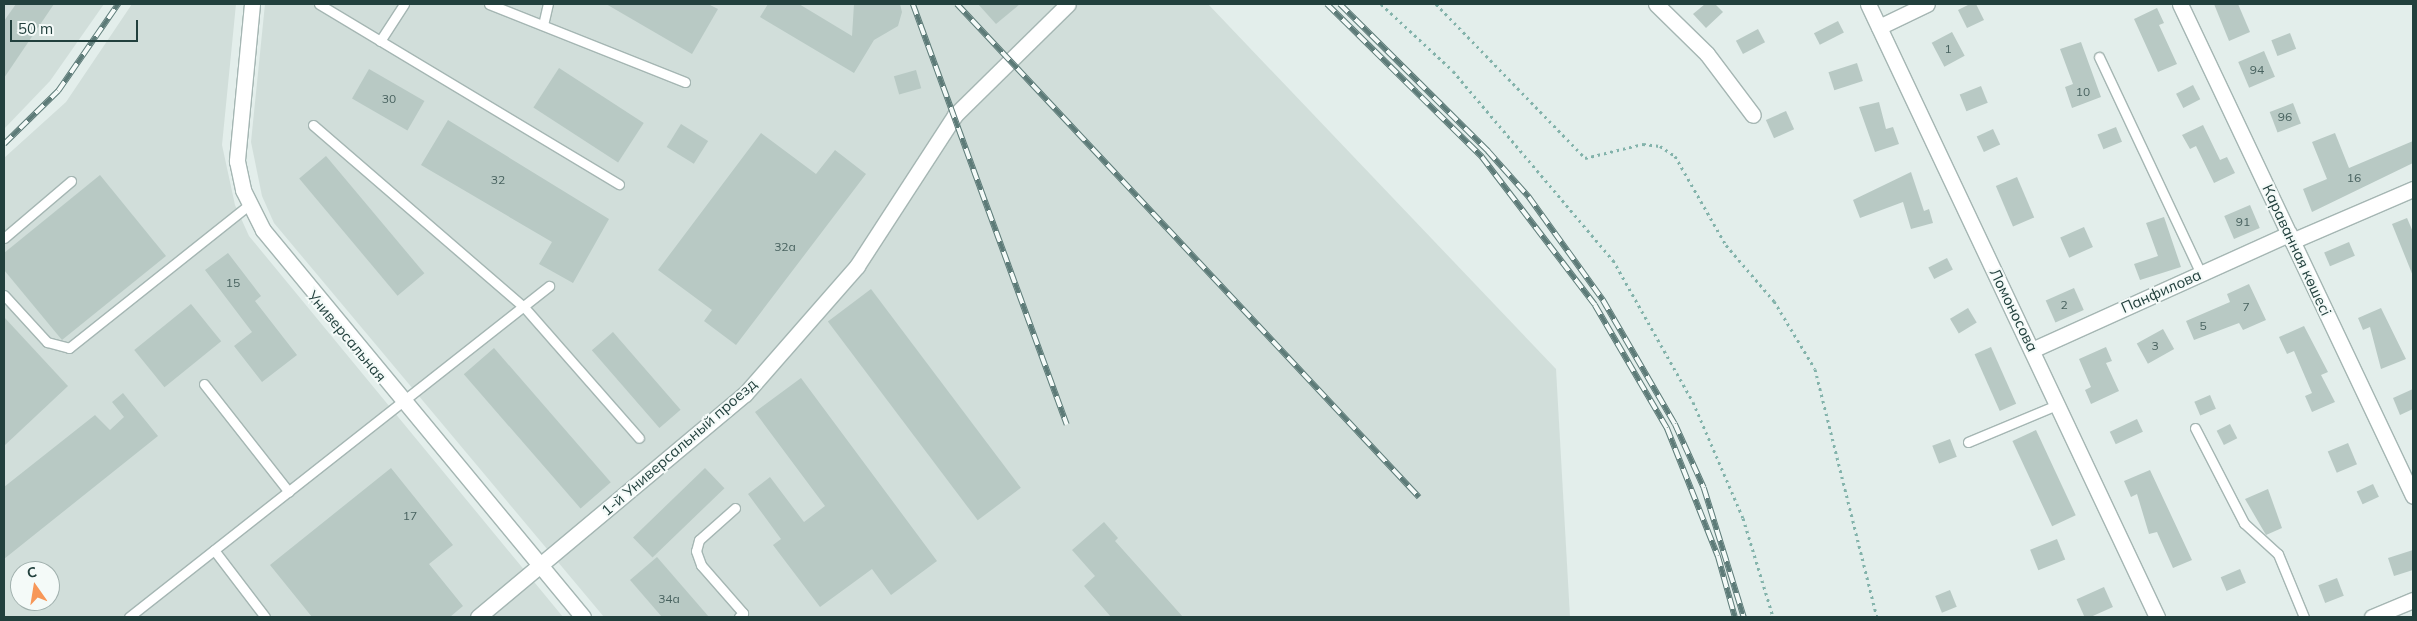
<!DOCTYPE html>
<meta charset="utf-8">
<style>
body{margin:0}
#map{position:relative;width:2417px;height:621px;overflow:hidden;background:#e3eeeb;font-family:Mulish,sans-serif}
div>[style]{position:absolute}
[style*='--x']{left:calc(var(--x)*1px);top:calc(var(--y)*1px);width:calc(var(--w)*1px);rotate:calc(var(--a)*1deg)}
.built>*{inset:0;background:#d1deda}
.building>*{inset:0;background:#b8c9c4;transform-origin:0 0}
.path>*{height:3px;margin-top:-1.5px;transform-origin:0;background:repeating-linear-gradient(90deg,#83b3ab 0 2.5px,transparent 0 6.5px)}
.roads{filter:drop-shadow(1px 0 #a5b6b3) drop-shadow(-1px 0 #a5b6b3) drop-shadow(0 1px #a5b6b3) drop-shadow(0 -1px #a5b6b3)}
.service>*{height:9px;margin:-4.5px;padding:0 4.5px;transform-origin:4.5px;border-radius:4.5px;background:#fff}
.minor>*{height:15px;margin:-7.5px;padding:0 7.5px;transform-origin:7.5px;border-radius:7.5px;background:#fff}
.tertiary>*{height:15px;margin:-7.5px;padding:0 7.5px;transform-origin:7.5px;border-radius:7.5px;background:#fff}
.secondary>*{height:15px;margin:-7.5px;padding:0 7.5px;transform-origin:7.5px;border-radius:7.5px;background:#fff}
.rail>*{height:5.5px;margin-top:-2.75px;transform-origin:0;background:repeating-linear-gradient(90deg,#f4faf8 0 11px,#5d7b78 0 22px);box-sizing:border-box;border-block:1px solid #5d7b78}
span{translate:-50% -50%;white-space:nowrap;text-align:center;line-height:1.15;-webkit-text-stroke:4px #f4faf8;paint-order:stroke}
.number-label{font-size:12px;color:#48625f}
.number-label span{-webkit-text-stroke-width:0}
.street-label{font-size:15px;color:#22403d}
.frame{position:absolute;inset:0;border:5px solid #22403d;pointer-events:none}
.north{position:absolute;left:10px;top:561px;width:50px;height:50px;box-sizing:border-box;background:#f4faf8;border:1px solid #a0b0ad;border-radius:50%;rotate:347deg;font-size:14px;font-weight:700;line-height:20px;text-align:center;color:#22403d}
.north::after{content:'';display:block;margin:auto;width:18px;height:22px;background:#f79758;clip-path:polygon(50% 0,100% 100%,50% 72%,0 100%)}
.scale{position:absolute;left:10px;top:20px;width:128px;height:22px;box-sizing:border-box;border:2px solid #22403d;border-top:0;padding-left:6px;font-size:15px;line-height:18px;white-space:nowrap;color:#22403d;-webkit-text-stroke:4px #f4faf8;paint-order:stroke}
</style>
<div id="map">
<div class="built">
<i style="clip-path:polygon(4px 4px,104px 4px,50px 81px,4px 129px)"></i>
<i style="clip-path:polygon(evenodd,132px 4px,236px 4px,222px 145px,235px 205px,249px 236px,563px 617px,4px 617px,4px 158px,66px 102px,132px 4px,20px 571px,50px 571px,50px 601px,20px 601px,20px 571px)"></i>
<i style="clip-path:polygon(265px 4px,1208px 4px,1556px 369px,1570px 617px,604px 617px,274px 223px,262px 196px,251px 142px)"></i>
</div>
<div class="building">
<i style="clip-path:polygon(16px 4px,54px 4px,4px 78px,4px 21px)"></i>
<i style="clip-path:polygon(606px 4px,708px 4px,718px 9px,692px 54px)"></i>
<i style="clip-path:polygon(768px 4px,799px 4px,852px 36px,854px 4px,900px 4px,902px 12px,898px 26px,874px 40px,854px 73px,760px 17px)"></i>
<i style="clip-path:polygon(978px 4px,1020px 4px,996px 24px)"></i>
<i style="clip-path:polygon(1705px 4px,1715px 4px,1723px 12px,1706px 28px,1693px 14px)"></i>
<i style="clip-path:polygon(1970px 4px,1976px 4px,1984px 20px,1967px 28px,1958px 10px)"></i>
<i style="clip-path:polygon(2214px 4px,2238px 4px,2250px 32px,2229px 41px)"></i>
<i style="clip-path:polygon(2157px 8px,2164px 23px,2159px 25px,2177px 64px,2158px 72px,2134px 19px)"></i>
<i style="left:1838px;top:21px;width:13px;height:27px;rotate:63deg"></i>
<i style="left:1758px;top:29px;width:15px;height:25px;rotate:62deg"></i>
<i style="left:1952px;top:32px;width:27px;height:23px;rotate:62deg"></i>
<i style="left:2290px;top:33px;width:17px;height:20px;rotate:69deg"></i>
<i style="clip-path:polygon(2081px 42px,2101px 97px,2072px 108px,2065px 87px,2073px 84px,2060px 49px)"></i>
<i style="left:2264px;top:51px;width:28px;height:28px;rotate:67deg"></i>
<i style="left:1857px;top:63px;width:19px;height:30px;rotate:72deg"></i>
<i style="left:559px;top:68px;width:101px;height:47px;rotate:33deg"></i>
<i style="left:369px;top:69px;width:64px;height:34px;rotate:30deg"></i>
<i style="left:916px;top:70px;width:19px;height:23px;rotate:74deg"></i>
<i style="left:2193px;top:85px;width:16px;height:19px;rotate:63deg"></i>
<i style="left:1981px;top:86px;width:18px;height:23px;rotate:68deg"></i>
<i style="clip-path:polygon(1879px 102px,1886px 129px,1893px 127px,1899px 144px,1875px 152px,1859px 107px)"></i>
<i style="left:2293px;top:103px;width:22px;height:25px;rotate:69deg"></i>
<i style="left:1786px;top:111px;width:20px;height:22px;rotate:66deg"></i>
<i style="clip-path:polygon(448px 120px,609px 219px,573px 283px,539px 264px,552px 242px,421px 165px)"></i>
<i style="left:681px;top:124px;width:32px;height:27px;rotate:32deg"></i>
<i style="clip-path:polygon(2203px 125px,2220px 160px,2227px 157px,2235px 173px,2214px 183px,2196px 146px,2190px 149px,2182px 135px)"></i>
<i style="left:2116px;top:127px;width:16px;height:20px;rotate:68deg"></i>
<i style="left:1993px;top:129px;width:17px;height:18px;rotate:65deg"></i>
<i style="clip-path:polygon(761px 133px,816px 174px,835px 150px,866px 174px,736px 345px,704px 321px,712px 310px,658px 270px)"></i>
<i style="clip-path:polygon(2335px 133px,2349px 168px,2413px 141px,2413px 163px,2312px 212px,2303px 189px,2327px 179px,2312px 142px)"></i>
<i style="left:326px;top:156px;width:153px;height:35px;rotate:50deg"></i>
<i style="clip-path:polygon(1911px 172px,1924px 211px,1929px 209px,1933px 223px,1911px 229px,1903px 202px,1860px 218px,1853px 200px)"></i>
<i style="clip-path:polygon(100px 175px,166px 256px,62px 340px,4px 270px,4px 253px)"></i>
<i style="left:2017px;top:177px;width:44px;height:23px;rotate:67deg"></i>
<i style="left:2250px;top:205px;width:25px;height:28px;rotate:67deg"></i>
<i style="clip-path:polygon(2164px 217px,2181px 267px,2140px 280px,2134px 264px,2158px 256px,2146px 223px)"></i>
<i style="clip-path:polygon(2407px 218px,2413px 232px,2413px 276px,2392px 224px)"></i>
<i style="left:2084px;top:227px;width:22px;height:26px;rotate:66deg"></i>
<i style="left:2349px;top:242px;width:15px;height:27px;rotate:67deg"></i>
<i style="clip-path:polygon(228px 253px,261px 296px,255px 301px,297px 355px,262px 382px,234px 346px,252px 332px,205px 270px)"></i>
<i style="left:1947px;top:258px;width:13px;height:21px;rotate:63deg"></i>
<i style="clip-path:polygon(2249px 284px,2266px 320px,2243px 330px,2239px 323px,2194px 340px,2186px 321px,2230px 302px,2227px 294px)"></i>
<i style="left:2074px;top:288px;width:24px;height:31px;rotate:66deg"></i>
<i style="left:871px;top:289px;width:249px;height:54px;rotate:53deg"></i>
<i style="left:191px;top:304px;width:48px;height:73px;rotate:51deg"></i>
<i style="left:1968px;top:308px;width:17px;height:21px;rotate:59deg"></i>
<i style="clip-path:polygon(2381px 308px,2406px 359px,2381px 369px,2370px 327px,2363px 330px,2358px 318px)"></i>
<i style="clip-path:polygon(4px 317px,68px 386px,4px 446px)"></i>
<i style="clip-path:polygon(2304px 326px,2328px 372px,2321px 375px,2335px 402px,2312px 412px,2305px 396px,2312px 393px,2294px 351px,2287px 354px,2279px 337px)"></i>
<i style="left:2163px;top:329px;width:23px;height:30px;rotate:61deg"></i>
<i style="left:613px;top:332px;width:103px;height:28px;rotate:49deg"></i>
<i style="left:1991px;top:347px;width:62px;height:18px;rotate:66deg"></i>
<i style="clip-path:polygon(2106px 347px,2112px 361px,2106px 363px,2119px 391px,2091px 404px,2085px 390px,2091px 387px,2079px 359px)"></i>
<i style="left:494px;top:348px;width:178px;height:40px;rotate:49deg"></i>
<i style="clip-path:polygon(801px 378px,937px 561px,891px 595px,872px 569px,820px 607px,773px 545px,781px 539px,748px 494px,770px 477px,804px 522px,825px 506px,755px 412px)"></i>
<i style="clip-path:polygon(2413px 389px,2413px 409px,2400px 415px,2393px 398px)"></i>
<i style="clip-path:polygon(123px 393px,158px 436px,4px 559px,4px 487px,95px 415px,110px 430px,124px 417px,112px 402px)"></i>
<i style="left:2210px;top:395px;width:15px;height:17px;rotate:67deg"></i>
<i style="left:2137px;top:419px;width:14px;height:30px;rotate:65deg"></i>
<i style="left:2230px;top:424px;width:16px;height:15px;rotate:63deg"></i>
<i style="left:2036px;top:430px;width:94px;height:26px;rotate:65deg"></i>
<i style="left:1950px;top:439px;width:19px;height:19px;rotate:69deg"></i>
<i style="left:2348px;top:443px;width:23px;height:22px;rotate:67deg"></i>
<i style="clip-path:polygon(391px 468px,453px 545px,429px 564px,463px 606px,450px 617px,312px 617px,270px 565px)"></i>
<i style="left:705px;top:468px;width:28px;height:100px;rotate:46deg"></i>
<i style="clip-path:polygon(2150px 470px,2192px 560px,2173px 568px,2157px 532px,2149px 534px,2137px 494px,2131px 497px,2124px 481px)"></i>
<i style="left:2373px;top:484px;width:14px;height:18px;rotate:65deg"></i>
<i style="clip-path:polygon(2268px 489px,2282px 528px,2266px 535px,2245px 499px)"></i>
<i style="clip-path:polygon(1104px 522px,1118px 538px,1115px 541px,1183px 617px,1111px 617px,1084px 586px,1095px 576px,1072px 550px)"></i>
<i style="left:2057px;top:539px;width:22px;height:29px;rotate:68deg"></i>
<i style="clip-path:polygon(2413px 550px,2413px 570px,2394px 576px,2388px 558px)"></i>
<i style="clip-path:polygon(657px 557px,709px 617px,662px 617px,630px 580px)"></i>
<i style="left:2240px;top:569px;width:15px;height:21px;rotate:67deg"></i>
<i style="left:2337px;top:578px;width:19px;height:20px;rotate:69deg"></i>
<i style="left:2104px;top:587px;width:22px;height:30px;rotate:66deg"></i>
<i style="left:1950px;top:590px;width:18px;height:16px;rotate:68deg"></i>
</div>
<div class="path">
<i style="--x:1381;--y:4;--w:98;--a:42.9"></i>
<i style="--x:1453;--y:71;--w:248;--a:49.8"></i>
<i style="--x:1613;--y:260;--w:163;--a:60.6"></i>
<i style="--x:1693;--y:402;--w:126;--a:66.7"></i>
<i style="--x:1743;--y:518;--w:103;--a:73.1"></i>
<i style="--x:1436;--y:4;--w:214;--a:45.9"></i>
<i style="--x:1585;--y:158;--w:60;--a:-13.6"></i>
<i style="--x:1643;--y:144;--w:17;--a:7"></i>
<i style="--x:1660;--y:146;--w:18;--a:34"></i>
<i style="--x:1675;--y:156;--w:103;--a:60.2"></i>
<i style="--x:1726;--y:245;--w:74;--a:49.4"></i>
<i style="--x:1774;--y:301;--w:79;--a:58.9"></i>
<i style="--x:1815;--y:369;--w:256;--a:76"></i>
</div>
<div class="roads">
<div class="service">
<i style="--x:319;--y:4;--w:350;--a:31"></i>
<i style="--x:489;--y:4;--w:211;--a:21.7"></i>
<i style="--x:543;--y:25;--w:22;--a:-77"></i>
<i style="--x:380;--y:41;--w:44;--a:-57"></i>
<i style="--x:2099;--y:57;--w:240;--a:64.8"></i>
<i style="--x:313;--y:125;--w:279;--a:40.8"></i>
<i style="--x:524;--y:307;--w:174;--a:48.7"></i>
<i style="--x:4;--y:238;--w:88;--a:-40.4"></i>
<i style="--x:4;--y:295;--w:64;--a:47.5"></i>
<i style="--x:47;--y:342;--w:23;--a:15"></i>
<i style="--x:69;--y:348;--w:230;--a:-38.5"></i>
<i style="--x:204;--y:384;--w:137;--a:51.8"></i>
<i style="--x:2195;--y:428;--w:107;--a:62.7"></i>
<i style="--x:2244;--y:523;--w:46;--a:42.4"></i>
<i style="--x:2278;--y:554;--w:68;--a:67.6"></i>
<i style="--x:1968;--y:442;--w:99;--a:-22.7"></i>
<i style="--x:735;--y:508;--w:48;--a:138.4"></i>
<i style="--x:699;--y:540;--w:11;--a:105"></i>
<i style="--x:696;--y:551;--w:15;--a:70"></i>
<i style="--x:701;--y:565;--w:64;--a:48.8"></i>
<i style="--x:743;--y:613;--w:6;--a:135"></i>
<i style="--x:214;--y:550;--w:84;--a:52.7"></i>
<i style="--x:129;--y:617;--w:535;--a:-38.24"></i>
</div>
<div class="minor">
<i style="--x:252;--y:4;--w:158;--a:95.5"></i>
<i style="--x:237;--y:161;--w:30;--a:78"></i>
<i style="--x:243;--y:190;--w:45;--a:63.4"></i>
<i style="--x:263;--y:230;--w:502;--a:50.41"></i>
<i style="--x:1656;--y:4;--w:71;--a:44.4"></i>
<i style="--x:1707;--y:54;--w:76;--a:53"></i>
<i style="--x:1868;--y:4;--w:678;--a:64.76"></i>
<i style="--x:1879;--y:27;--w:53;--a:-25.6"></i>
<i style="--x:2034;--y:349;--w:280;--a:-24.3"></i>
<i style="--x:478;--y:617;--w:348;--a:-39.9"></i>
<i style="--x:745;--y:394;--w:170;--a:-48.8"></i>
<i style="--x:857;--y:266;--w:180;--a:-57"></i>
<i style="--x:955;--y:115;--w:158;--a:-44.5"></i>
<i style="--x:2372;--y:617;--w:44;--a:-22.5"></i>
</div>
<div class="tertiary">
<i style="--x:2292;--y:241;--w:132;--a:-23.3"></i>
</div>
<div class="secondary">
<i style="--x:2180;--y:4;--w:544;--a:64.66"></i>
</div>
</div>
<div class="rail">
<i style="--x:913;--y:4;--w:448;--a:69.9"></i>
<i style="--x:957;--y:4;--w:676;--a:46.86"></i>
<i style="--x:1327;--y:4;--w:218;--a:44.6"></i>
<i style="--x:1482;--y:157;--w:186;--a:52.6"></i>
<i style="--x:1595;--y:305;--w:143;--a:59.7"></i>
<i style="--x:1667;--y:428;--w:138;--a:68.3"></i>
<i style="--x:1718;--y:556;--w:63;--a:74.4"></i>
<i style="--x:1340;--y:4;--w:209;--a:44.8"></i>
<i style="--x:1488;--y:151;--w:62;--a:48.3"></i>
<i style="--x:1529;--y:197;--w:127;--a:54.3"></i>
<i style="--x:1603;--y:300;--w:143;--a:59.9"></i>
<i style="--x:1675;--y:424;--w:70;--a:65.6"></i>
<i style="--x:1704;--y:488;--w:135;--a:72.8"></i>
<i style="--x:4;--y:144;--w:76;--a:-44.5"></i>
<i style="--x:58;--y:91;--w:106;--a:-55.4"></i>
</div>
<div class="number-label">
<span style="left:1948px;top:49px">1</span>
<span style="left:2257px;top:70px">94</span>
<span style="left:2083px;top:92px">10</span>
<span style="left:389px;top:99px">30</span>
<span style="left:2285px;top:117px">96</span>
<span style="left:2354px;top:178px">16</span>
<span style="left:498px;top:180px">32</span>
<span style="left:2243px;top:222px">91</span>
<span style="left:785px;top:247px">32а</span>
<span style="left:233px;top:283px">15</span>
<span style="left:2064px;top:305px">2</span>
<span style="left:2246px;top:307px">7</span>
<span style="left:2203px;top:326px">5</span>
<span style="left:2155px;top:346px">3</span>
<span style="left:410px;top:516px">17</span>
<span style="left:669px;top:599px">34а</span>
</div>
<div class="street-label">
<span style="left:2297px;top:250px;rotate:65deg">Караванная көшесі</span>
<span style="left:2161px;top:291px;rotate:-24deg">Панфилова</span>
<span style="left:2014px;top:310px;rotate:64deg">Ломоносова</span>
<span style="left:347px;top:336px;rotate:50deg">Универсальная</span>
<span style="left:679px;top:447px;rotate:-41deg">1-й Универсальный проезд</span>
</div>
<div class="frame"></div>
<div class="north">С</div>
<div class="scale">50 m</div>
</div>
